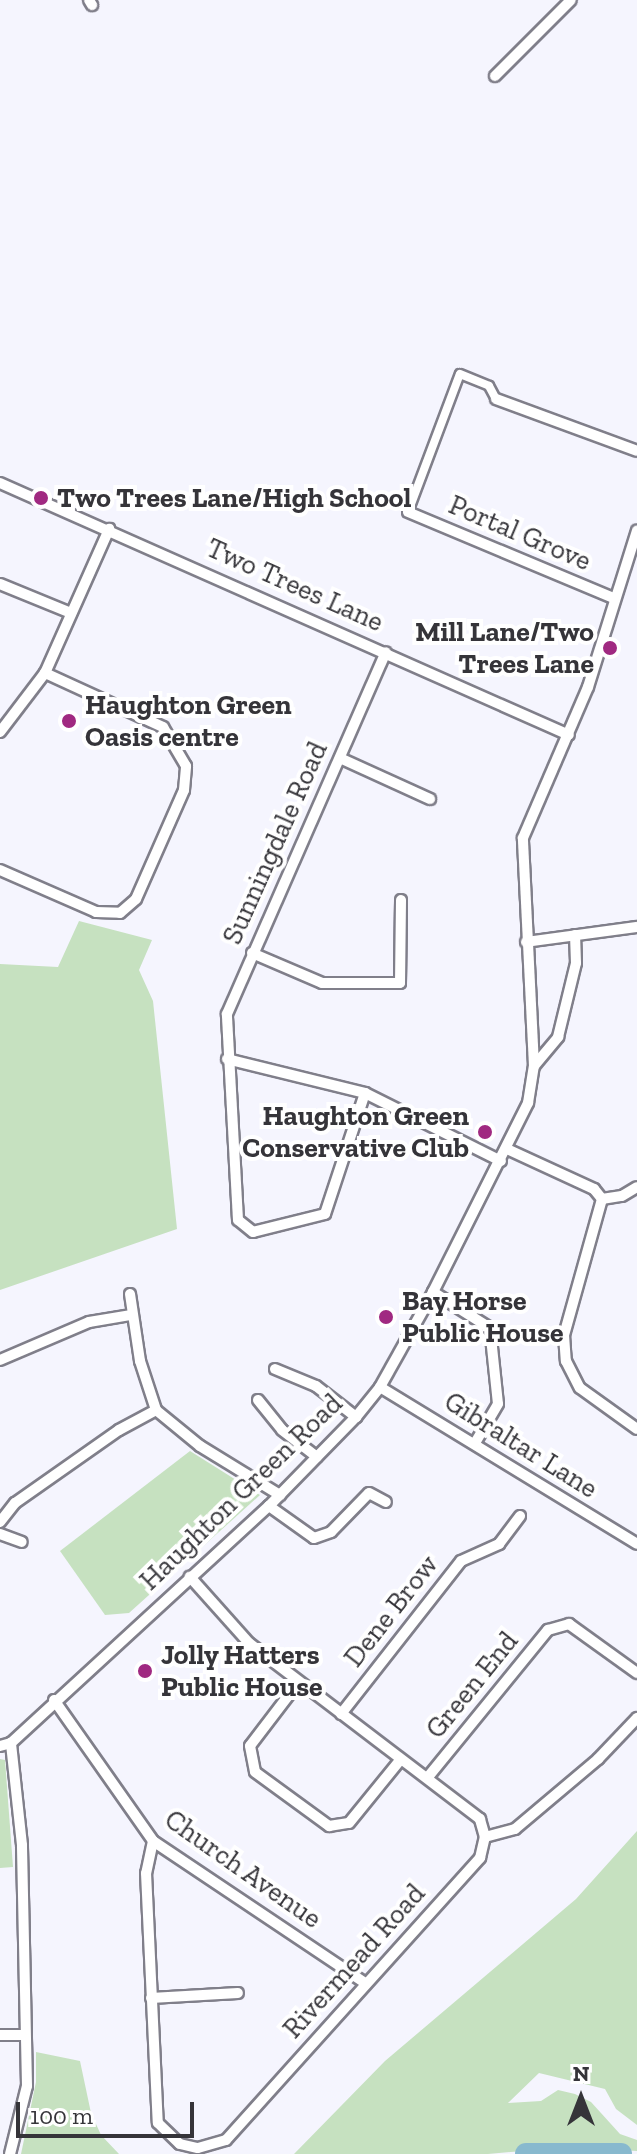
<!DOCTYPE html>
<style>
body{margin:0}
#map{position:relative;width:637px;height:2154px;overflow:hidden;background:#f5f5fe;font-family:"Zilla Slab",serif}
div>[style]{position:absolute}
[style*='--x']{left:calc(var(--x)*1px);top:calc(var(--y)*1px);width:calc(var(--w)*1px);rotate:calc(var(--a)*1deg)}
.green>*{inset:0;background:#c6e1c0}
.river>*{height:22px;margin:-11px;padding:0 11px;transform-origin:11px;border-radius:11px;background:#88b9ce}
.roads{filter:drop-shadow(2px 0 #807f8a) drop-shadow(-2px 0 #807f8a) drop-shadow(0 2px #807f8a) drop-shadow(0 -2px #807f8a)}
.pedestrian>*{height:8px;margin:-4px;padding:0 4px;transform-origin:4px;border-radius:4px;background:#fff}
.minor>*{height:10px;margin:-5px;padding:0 5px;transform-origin:5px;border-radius:5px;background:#fff}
.dots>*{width:22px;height:22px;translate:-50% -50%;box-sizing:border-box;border:4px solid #fff;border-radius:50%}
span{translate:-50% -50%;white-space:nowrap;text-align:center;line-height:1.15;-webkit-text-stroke:8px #fff;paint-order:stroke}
.poi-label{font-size:28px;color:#353439;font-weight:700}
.left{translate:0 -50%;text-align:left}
.right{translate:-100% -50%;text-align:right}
.street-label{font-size:28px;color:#353439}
.north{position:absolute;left:541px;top:2058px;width:80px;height:80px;-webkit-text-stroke:6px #fff;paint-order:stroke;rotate:0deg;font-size:22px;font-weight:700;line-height:32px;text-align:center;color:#353439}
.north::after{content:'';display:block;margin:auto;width:28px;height:36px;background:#353439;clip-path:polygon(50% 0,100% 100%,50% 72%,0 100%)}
.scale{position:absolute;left:16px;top:2102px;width:178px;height:36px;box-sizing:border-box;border:4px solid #353439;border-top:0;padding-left:10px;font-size:24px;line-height:28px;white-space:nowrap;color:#353439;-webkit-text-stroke:6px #fff;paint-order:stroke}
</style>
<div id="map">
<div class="green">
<i style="clip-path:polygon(79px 921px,152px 940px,139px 970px,153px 1001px,177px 1229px,0 1290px,0 964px,58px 967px)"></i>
<i style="clip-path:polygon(190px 1451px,260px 1495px,129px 1613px,105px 1615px,60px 1551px)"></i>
<i style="clip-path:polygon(0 1759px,5px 1760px,13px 1867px,0 1868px)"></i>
<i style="clip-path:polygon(637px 1831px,637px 2125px,616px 2109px,605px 2089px,539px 2073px,508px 2103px,541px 2101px,558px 2090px,575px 2094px,591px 2102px,620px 2134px,637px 2140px,637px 2151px,569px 2147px,488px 2154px,294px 2154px,385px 2061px,576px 1899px)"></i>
<i style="clip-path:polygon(36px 2052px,80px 2061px,91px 2113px,101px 2135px,119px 2154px,21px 2154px,36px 2082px)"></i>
</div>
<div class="river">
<i style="--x:526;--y:2154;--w:95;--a:0"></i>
</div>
<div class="roads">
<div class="pedestrian">
<i style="--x:408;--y:512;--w:147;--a:-69.4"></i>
<i style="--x:460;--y:374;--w:31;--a:22"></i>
<i style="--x:489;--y:386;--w:15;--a:62"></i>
</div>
<div class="minor">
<i style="--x:89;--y:0;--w:6;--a:59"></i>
<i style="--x:495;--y:76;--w:107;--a:-45"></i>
<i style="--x:496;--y:399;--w:150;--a:20.2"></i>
<i style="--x:0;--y:483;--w:622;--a:23.89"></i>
<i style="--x:408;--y:512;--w:223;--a:22.7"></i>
<i style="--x:0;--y:584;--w:77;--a:22.2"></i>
<i style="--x:0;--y:732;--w:74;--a:-52.7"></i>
<i style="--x:45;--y:673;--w:158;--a:-66"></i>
<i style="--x:340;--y:758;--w:99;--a:24.5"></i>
<i style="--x:0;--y:870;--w:105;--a:23.6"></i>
<i style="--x:96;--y:912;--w:24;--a:2"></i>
<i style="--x:120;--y:913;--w:21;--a:-41"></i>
<i style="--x:136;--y:899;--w:119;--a:-66.2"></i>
<i style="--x:184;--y:790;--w:24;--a:-85"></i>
<i style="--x:186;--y:766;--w:45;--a:-120.5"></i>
<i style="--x:163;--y:727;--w:130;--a:-155.4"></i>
<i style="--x:526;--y:942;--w:112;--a:-7.7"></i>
<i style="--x:252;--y:953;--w:76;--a:23.2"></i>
<i style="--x:322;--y:983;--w:78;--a:0"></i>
<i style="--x:400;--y:983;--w:83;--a:-89.3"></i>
<i style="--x:227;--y:1059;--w:142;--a:13.8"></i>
<i style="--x:365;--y:1093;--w:152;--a:26.6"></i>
<i style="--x:534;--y:1066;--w:38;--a:-50"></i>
<i style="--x:558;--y:1037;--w:76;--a:-76.3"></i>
<i style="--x:576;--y:963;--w:28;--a:-92"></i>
<i style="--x:365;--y:1093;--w:127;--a:108.3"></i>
<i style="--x:325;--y:1214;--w:74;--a:166"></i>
<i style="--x:253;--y:1232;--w:19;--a:-141"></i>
<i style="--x:238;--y:1220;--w:206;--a:-93.1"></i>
<i style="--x:227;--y:1014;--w:395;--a:-66.3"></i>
<i style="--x:507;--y:1149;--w:96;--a:24.7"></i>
<i style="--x:594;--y:1189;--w:13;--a:51"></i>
<i style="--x:602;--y:1199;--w:141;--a:105.6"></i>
<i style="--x:564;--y:1335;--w:26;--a:86"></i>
<i style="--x:566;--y:1361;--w:30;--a:63"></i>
<i style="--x:580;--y:1388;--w:70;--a:35.7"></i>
<i style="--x:602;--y:1199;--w:20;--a:-9"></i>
<i style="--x:622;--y:1196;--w:17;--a:-31"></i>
<i style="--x:433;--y:1292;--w:67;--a:32.3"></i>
<i style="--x:490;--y:1328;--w:76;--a:84"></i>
<i style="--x:498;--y:1404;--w:45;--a:120.5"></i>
<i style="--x:130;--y:1294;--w:68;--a:81.5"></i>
<i style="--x:140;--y:1361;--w:52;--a:71.9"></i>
<i style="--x:156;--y:1410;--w:57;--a:39.3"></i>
<i style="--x:200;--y:1446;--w:94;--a:31.5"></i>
<i style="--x:0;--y:1360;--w:97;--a:-23.1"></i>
<i style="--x:89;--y:1322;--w:43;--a:-9.5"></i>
<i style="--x:275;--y:1369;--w:44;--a:22.5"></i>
<i style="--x:316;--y:1386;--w:51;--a:37.8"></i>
<i style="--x:380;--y:1387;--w:301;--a:31.4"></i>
<i style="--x:258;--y:1400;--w:38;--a:51"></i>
<i style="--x:282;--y:1430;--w:44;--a:37.6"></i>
<i style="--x:269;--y:1506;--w:55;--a:35.4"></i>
<i style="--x:314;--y:1538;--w:18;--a:-19"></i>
<i style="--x:331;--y:1532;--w:54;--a:-45.7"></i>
<i style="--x:369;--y:1493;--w:19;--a:28"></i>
<i style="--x:0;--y:1522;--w:24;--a:-52"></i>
<i style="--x:15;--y:1503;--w:127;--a:-35.1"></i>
<i style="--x:119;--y:1430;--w:42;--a:-28.4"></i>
<i style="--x:0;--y:1534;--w:23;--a:20"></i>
<i style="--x:298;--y:1683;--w:79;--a:127.3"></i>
<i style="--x:250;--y:1746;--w:26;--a:79"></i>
<i style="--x:255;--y:1772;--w:92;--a:36.1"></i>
<i style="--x:329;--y:1826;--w:20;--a:-9"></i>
<i style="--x:349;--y:1823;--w:82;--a:-50.9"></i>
<i style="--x:54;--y:1700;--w:172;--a:54.9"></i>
<i style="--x:153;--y:1841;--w:255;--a:33.8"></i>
<i style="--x:341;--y:1714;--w:194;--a:-51.9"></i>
<i style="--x:461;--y:1561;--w:42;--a:-24.1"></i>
<i style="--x:499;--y:1544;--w:35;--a:-53"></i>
<i style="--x:0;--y:1746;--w:11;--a:-15"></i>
<i style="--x:11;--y:1743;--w:350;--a:-42.6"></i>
<i style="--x:269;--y:1506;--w:124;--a:-45.7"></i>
<i style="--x:356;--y:1417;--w:38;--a:-51"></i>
<i style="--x:380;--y:1387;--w:109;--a:-60.8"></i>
<i style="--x:433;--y:1292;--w:212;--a:-63.3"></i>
<i style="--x:528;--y:1103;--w:37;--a:-81"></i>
<i style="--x:534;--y:1066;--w:228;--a:-92.8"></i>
<i style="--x:523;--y:838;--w:164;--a:-66.7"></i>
<i style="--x:588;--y:687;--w:164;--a:-72.6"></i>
<i style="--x:428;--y:1777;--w:190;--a:-50.8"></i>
<i style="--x:548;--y:1630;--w:22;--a:-16"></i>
<i style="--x:569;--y:1624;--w:84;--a:35.8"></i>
<i style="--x:485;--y:1837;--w:31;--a:-15"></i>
<i style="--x:515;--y:1829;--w:109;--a:-40.1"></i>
<i style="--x:598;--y:1759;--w:57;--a:-46.4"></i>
<i style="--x:153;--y:1841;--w:33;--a:102"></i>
<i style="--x:146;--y:1873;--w:250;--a:87.3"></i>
<i style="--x:158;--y:2123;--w:30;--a:44"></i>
<i style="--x:180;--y:2144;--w:18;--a:13"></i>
<i style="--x:198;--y:2148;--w:29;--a:-16"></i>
<i style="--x:226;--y:2140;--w:380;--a:-48"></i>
<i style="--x:480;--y:1858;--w:22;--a:-77"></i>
<i style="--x:485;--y:1837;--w:19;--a:-106"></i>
<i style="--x:480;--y:1819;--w:290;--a:-142.7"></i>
<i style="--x:249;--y:1643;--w:89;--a:-131.8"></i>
<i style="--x:151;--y:1998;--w:87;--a:-3.3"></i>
<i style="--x:0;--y:2035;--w:25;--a:0"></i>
<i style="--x:10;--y:2154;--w:70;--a:-76"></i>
<i style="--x:27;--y:2086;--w:241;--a:-91.2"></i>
<i style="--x:22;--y:1845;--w:103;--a:-96.2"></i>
</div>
</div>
<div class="dots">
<i style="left:41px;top:498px;background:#a02981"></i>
<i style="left:610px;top:648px;background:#a02981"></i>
<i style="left:69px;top:721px;background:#a02981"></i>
<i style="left:485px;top:1132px;background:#a02981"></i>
<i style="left:386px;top:1317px;background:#a02981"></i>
<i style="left:145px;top:1671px;background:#a02981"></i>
</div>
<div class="poi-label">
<span class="left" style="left:57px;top:498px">Two Trees Lane/High School</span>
<span class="right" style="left:594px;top:648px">Mill Lane/Two<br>Trees Lane</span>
<span class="left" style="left:85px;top:721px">Haughton Green<br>Oasis centre</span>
<span class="right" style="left:469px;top:1132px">Haughton Green<br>Conservative Club</span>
<span class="left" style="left:402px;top:1317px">Bay Horse<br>Public House</span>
<span class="left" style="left:161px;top:1671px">Jolly Hatters<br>Public House</span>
</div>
<div class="street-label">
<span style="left:520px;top:533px;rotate:23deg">Portal Grove</span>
<span style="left:295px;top:585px;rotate:24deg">Two Trees Lane</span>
<span style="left:275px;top:843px;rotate:-66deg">Sunningdale Road</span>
<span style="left:521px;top:1445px;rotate:32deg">Gibraltar Lane</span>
<span style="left:241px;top:1492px;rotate:-44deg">Haughton Green Road</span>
<span style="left:391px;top:1611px;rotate:-52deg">Dene Brow</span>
<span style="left:472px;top:1685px;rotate:-51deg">Green End</span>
<span style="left:243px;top:1869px;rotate:35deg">Church Avenue</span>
<span style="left:354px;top:1961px;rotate:-48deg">Rivermead Road</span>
</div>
<div class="north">N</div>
<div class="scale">100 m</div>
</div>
